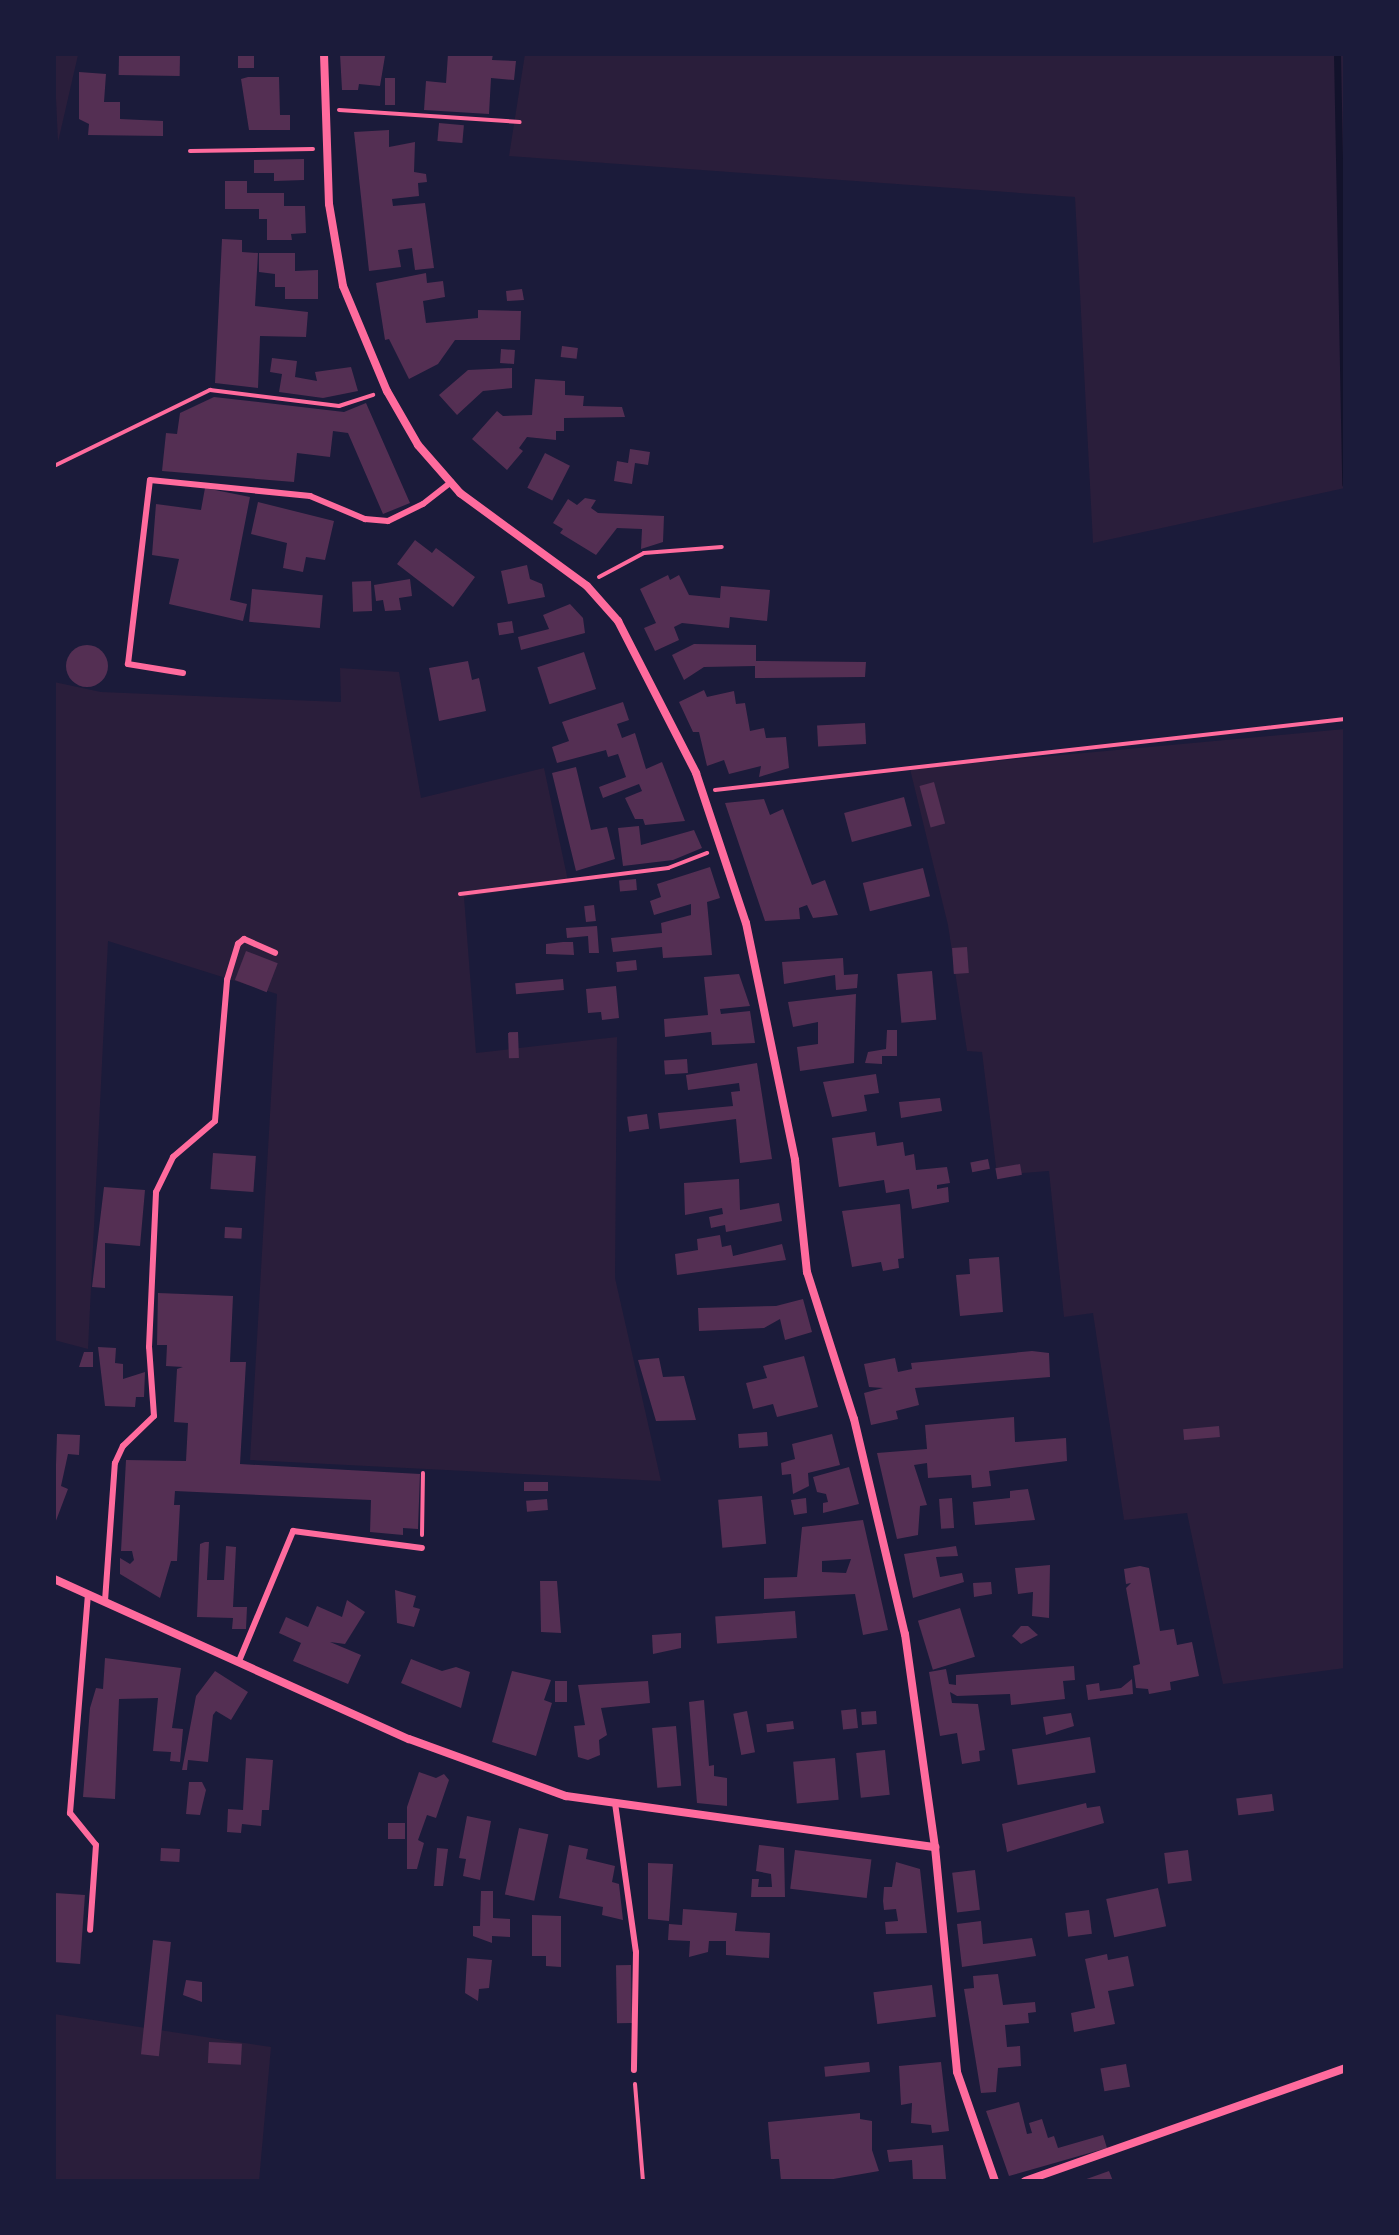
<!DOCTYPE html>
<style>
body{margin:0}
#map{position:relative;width:1399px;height:2235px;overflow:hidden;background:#1b1b3a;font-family:"PT Sans",sans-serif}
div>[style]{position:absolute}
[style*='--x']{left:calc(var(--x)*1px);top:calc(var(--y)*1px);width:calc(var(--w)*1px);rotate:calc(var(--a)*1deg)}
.green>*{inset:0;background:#2a1e3b}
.stream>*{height:7px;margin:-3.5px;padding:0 3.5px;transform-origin:3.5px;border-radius:3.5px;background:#12122b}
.building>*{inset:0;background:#542f53;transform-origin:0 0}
.round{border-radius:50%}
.path>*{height:4px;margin:-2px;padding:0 2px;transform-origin:2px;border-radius:2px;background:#ff6b9d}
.service>*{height:6px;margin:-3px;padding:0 3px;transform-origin:3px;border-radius:3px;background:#ff6b9d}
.minor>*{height:8px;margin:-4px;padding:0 4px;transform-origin:4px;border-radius:4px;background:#ff6b9d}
span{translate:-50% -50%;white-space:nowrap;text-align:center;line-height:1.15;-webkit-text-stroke:6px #1b1b3a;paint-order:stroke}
.frame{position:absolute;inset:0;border:56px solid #1b1b3a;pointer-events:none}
</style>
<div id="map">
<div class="green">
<i style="clip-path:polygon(54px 54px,92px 54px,78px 55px,58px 142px)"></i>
<i style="clip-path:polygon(525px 54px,1345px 54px,1345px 488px,1093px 543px,1075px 197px,509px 156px)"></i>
<i style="clip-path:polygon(340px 668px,399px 672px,421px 798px,544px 768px,568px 881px,464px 897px,476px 1053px,617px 1037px,615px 1278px,661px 1481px,250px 1460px,277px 994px,108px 941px,88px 1349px,54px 1340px,54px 682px,101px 692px,341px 702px)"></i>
<i style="clip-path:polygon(1345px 729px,1345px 1668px,1223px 1684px,1187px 1513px,1124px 1520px,1093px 1313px,1064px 1317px,1049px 1171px,997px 1175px,982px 1052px,967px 1051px,948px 925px,910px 769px)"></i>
<i style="clip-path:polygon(54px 2014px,271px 2047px,259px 2181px,54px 2181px)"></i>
</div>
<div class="stream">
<i style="--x:1337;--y:54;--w:430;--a:88.9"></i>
</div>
<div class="building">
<i style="left:119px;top:54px;width:61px;height:21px;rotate:1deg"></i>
<i style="clip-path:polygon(340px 54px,385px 56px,380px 86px,359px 84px,358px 90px,342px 90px)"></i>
<i style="clip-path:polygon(448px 54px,493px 54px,492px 60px,516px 61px,514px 80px,491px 78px,489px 114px,424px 110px,426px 81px,446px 83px)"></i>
<i style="left:238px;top:56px;width:16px;height:12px"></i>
<i style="clip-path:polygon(79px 72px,106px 74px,104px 102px,120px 102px,120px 119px,163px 121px,163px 136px,88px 135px,89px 124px,79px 119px)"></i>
<i style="clip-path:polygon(248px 77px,279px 77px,280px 115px,290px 115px,290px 130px,249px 130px,241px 79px)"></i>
<i style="left:385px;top:78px;width:10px;height:27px"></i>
<i style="left:439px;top:123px;width:25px;height:18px;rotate:5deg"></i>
<i style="clip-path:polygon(389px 130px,389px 147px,415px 142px,414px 172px,426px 174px,427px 182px,418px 183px,419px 196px,392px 199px,393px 206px,425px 203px,434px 268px,415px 270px,412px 248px,398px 250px,401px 267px,369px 271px,354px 132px)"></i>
<i style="clip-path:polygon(304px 159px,304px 180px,274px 181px,274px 173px,254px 173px,254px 160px)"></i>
<i style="clip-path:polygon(225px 181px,247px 181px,247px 193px,284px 193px,284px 206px,305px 206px,306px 233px,291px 234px,292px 240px,267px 240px,267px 219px,259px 219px,259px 209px,225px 209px)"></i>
<i style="clip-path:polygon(222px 239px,242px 240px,242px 252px,258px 253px,255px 306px,308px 312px,306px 337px,260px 336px,258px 388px,215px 383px)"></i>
<i style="clip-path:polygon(259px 253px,295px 253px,295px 271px,318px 270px,318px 299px,285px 299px,285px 287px,275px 287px,275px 274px,259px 272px)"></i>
<i style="clip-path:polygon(426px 273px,427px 283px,443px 281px,445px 297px,423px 301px,426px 323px,478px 318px,478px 310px,521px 311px,520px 340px,455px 340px,438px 364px,409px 379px,389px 339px,385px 340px,376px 283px)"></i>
<i style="clip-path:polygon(522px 289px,524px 300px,507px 301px,506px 291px)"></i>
<i style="left:562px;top:346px;width:16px;height:11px;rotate:7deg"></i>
<i style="left:501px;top:349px;width:14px;height:14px;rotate:4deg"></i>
<i style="clip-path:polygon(272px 358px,297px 361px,295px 377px,317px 381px,315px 372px,351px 367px,358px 391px,323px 398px,279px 392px,282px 374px,270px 372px)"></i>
<i style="clip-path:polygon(512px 368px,512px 388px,483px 391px,457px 415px,439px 395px,468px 370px)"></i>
<i style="clip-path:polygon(535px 379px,565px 381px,565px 395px,584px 396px,583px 406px,622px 407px,625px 417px,564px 418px,564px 431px,556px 431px,556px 440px,527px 437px,519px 448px,523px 451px,507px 470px,472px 439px,497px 411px,503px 416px,532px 415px)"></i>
<i style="clip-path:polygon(214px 397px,344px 412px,366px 403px,410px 503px,383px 514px,348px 433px,333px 431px,330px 457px,297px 453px,294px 482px,162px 471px,166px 433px,177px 434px,180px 413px)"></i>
<i style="clip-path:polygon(630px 449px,650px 452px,648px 465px,635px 463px,632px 484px,614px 481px,617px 461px,628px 463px)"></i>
<i style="left:545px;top:453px;width:28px;height:39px;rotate:27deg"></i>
<i style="clip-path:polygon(205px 488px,250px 497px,230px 600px,247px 604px,243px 621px,169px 604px,179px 559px,152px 555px,156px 504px,201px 510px)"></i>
<i style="clip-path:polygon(585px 498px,596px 500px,591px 508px,598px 513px,664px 516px,663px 542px,641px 549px,642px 529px,617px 528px,596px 555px,560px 533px,563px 529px,553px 523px,568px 499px,577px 505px)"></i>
<i style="clip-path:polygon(258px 502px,334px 521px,325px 560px,306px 557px,303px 572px,283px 568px,287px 543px,251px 534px)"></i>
<i style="clip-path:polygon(415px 540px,432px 553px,436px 548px,475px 577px,453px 607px,397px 564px)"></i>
<i style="clip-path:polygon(527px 565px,530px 579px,542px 584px,545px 597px,508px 604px,501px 571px)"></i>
<i style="clip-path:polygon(668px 575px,670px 580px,679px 575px,689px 595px,720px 598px,721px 586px,770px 590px,767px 621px,730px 617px,729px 628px,682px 623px,674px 627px,679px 640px,655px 651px,644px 628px,656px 623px,640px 589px)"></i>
<i style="clip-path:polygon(410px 579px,412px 596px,399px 598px,401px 610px,385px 611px,383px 600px,376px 601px,374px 585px)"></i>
<i style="left:371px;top:581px;width:30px;height:19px;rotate:88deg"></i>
<i style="left:252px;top:589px;width:71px;height:33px;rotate:5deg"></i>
<i style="clip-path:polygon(570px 604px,583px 618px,585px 633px,521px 650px,518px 637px,549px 629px,543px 615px)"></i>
<i style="left:512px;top:621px;width:12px;height:15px;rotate:81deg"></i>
<i style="clip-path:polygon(694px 644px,756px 645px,756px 661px,866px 662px,865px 677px,755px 678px,755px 666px,704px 667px,684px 680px,672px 655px)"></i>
<i class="round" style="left:66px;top:645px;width:42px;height:42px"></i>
<i style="left:584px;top:652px;width:39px;height:49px;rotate:72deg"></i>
<i style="clip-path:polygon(468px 661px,472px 680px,479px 678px,486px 711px,439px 721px,429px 668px)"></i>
<i style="clip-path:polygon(704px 690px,707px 697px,734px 691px,736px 704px,745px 703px,750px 731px,764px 728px,766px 738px,786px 737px,789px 768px,759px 777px,761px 766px,729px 774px,724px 760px,707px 766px,699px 732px,693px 732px,679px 702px)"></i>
<i style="clip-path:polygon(623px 702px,629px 720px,617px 724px,622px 738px,635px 733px,646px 769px,662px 762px,685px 821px,645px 825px,643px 819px,635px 819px,625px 798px,642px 791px,639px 784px,603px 798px,599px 787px,626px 777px,618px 754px,608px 757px,606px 750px,557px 763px,552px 747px,569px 741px,562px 722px)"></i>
<i style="left:865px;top:723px;width:21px;height:48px;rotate:87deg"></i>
<i style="clip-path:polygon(576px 767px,591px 830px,607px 827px,615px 859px,576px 871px,552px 773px)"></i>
<i style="left:934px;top:782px;width:43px;height:15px;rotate:75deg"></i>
<i style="left:904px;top:797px;width:30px;height:62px;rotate:75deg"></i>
<i style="clip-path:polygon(764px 799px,770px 815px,783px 809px,812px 885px,825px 880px,838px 915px,813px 918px,807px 905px,799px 908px,800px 919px,765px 921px,725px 803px)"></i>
<i style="clip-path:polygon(639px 826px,641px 845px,694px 830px,702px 848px,673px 860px,623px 866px,618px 828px)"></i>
<i style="clip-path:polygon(710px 867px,720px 898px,707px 902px,712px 955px,663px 958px,662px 947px,613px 952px,611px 938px,662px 933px,661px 923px,691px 915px,691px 904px,654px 915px,650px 901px,661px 897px,657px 884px)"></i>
<i style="left:923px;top:868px;width:29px;height:62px;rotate:76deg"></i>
<i style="left:636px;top:879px;width:11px;height:17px;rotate:85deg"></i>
<i style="left:594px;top:905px;width:16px;height:10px;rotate:83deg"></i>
<i style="clip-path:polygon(597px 926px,599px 953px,589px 953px,588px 936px,567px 938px,566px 928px)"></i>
<i style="clip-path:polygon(563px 942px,573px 942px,574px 955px,546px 954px,546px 944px)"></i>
<i style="left:967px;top:947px;width:26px;height:15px;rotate:86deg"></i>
<i style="left:246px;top:951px;width:34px;height:31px;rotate:21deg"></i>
<i style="clip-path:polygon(843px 958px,844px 975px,858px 974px,857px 988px,836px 990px,835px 975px,784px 984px,782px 962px)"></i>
<i style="left:636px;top:960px;width:10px;height:20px;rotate:84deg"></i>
<i style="left:932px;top:971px;width:49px;height:35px;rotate:85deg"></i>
<i style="clip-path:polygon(739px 974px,750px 1006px,720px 1009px,721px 1014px,750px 1011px,755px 1043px,712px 1045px,711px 1032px,665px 1037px,664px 1019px,708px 1015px,704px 977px)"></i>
<i style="left:563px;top:979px;width:11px;height:48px;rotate:85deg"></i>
<i style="clip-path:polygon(616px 986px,619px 1018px,602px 1020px,601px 1012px,588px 1013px,586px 989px)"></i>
<i style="clip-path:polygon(856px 994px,854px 1063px,800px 1071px,797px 1047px,818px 1044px,818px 1022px,793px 1027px,788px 1002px)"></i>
<i style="clip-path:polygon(887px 1030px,897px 1030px,897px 1056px,882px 1056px,882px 1064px,865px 1063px,868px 1052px,886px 1049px)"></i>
<i style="left:518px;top:1032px;width:26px;height:10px;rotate:88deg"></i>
<i style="left:687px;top:1059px;width:14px;height:23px;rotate:86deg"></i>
<i style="clip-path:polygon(757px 1063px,772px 1159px,740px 1163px,736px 1119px,660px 1129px,658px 1113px,733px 1106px,731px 1092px,740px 1091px,739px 1083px,688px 1090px,686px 1075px)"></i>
<i style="clip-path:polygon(876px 1074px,879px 1093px,864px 1095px,867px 1111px,832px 1117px,823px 1082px)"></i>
<i style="clip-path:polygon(940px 1098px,942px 1111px,901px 1118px,899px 1102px)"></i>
<i style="left:647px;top:1114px;width:15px;height:20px;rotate:82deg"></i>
<i style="clip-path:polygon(875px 1132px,877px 1146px,903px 1142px,905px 1156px,914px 1154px,916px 1170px,947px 1167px,950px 1183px,937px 1185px,937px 1189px,948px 1187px,949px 1202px,912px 1209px,909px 1189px,886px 1193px,884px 1180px,839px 1187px,832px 1138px)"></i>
<i style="left:213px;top:1153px;width:43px;height:36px;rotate:4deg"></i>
<i style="left:988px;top:1159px;width:10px;height:18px;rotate:79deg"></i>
<i style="left:1020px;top:1164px;width:11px;height:25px;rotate:80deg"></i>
<i style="clip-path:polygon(739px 1179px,740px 1210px,779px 1203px,782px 1221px,726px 1232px,725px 1225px,711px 1228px,709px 1217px,723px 1214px,722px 1208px,685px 1215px,684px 1183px)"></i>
<i style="clip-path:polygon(104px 1187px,145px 1190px,140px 1246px,105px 1243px,105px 1288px,92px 1287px)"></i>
<i style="clip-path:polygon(900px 1204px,904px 1258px,898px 1259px,899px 1268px,883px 1271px,881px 1262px,852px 1267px,842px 1211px)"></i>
<i style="left:225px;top:1227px;width:17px;height:11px;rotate:3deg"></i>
<i style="clip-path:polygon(720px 1235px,722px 1247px,731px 1245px,733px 1256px,782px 1244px,786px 1260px,677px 1275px,675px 1254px,698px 1250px,697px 1239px)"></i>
<i style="clip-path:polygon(999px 1257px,1003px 1312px,960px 1316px,956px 1275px,970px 1274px,969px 1259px)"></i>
<i style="clip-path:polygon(158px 1293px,233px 1296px,230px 1362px,246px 1362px,240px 1464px,420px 1474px,418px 1529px,403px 1528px,403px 1535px,370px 1532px,371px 1500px,175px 1491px,174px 1505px,180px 1505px,177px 1561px,171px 1561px,160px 1598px,120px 1574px,120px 1558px,130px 1564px,134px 1560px,132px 1551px,121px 1551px,126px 1460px,186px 1461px,188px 1423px,174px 1422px,177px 1369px,183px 1367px,166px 1366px,167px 1345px,157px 1345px)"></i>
<i style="clip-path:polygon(803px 1299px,812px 1332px,785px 1340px,780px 1319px,764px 1328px,699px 1331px,698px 1308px,776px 1306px)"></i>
<i style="clip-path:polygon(98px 1347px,116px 1348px,115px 1363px,123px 1364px,123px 1379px,145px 1372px,144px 1397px,136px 1397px,135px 1407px,105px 1406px)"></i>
<i style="clip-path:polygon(1032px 1351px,1049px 1353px,1050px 1377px,915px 1388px,919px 1405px,896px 1411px,898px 1419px,871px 1425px,864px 1393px,883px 1388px,869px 1387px,864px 1364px,895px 1358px,898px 1372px,912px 1369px,911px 1363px)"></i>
<i style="clip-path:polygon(84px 1352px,93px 1352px,93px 1367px,79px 1367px)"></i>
<i style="clip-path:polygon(804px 1356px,818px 1407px,777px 1417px,773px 1404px,753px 1409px,746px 1383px,767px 1378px,763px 1366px)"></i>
<i style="clip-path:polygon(659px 1358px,663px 1377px,684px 1376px,696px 1420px,656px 1421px,638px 1360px)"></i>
<i style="clip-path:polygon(1014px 1417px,1015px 1442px,1066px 1438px,1067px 1461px,989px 1471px,991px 1486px,972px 1488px,971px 1475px,928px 1478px,927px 1463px,914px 1465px,927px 1505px,920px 1506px,918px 1535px,897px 1539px,877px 1453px,927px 1449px,925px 1425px)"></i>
<i style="left:1219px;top:1426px;width:11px;height:36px;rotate:85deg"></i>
<i style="left:767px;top:1432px;width:14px;height:29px;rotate:86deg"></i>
<i style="clip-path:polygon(57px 1434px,80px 1435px,79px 1455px,68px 1454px,61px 1486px,68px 1489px,54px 1526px)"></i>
<i style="clip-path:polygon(832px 1434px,840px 1465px,808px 1473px,809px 1486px,793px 1494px,791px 1474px,782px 1475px,781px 1463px,795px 1459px,792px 1444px)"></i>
<i style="clip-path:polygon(849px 1467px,859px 1504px,823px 1513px,823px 1503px,828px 1502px,826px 1494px,817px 1492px,813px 1477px)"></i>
<i style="left:548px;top:1482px;width:9px;height:24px;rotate:90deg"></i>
<i style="clip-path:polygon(1028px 1489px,1035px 1520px,975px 1525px,973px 1502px,1010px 1498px,1010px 1491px)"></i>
<i style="left:762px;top:1496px;width:48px;height:44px;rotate:85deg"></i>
<i style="clip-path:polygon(806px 1498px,807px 1513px,794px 1515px,791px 1500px)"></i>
<i style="left:952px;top:1498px;width:30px;height:13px;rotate:86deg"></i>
<i style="left:547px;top:1499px;width:11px;height:21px;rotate:85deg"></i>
<i style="clip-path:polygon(evenodd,863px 1520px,888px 1630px,863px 1635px,855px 1594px,764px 1599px,764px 1578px,797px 1577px,802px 1527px,863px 1520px,851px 1559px,846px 1573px,822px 1572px,822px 1561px,851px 1559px)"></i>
<i style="clip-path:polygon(205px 1542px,209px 1542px,207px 1580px,224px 1580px,226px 1546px,236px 1547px,233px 1607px,247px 1607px,246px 1629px,232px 1629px,233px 1618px,197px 1617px,200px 1544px)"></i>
<i style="clip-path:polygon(956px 1546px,958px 1556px,936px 1557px,940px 1577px,962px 1573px,964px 1582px,913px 1598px,904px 1554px)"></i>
<i style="clip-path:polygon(1050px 1565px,1049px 1618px,1032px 1616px,1033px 1592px,1018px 1594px,1015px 1568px)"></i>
<i style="clip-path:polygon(1140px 1566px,1149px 1568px,1160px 1631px,1174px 1629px,1177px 1645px,1192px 1642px,1199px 1676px,1170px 1682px,1171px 1690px,1149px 1694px,1148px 1689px,1136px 1688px,1133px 1666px,1140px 1664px,1126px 1588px,1131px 1583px,1126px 1584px,1124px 1569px)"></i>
<i style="clip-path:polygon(540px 1581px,557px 1581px,561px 1633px,541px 1632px)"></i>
<i style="clip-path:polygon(991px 1582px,992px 1594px,974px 1597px,973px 1583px)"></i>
<i style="clip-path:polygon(395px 1590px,416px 1596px,413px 1607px,420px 1609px,414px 1627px,397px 1623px)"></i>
<i style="clip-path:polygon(347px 1600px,365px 1612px,345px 1644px,330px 1642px,361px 1655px,348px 1684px,293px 1661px,301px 1643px,279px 1633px,286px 1617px,308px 1627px,317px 1606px,342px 1617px)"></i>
<i style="left:960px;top:1608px;width:51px;height:44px;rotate:73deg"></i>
<i style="left:795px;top:1611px;width:27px;height:80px;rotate:86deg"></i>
<i style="clip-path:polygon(1021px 1626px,1028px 1626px,1038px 1635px,1021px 1644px,1012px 1636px)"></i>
<i style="clip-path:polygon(681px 1633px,681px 1648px,653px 1654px,652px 1635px)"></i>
<i style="clip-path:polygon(105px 1658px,181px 1668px,172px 1728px,183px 1729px,180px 1762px,170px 1761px,171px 1752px,153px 1751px,158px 1698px,119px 1699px,115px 1799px,83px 1797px,90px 1708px,96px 1688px,103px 1689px)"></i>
<i style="clip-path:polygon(411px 1659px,442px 1671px,456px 1667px,470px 1672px,461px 1708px,401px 1683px)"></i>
<i style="clip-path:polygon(1074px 1666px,1075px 1680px,1063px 1681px,1065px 1699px,1011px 1705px,1010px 1694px,957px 1696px,950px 1692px,952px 1703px,978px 1704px,985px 1750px,979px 1751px,980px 1761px,962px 1764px,957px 1733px,940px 1736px,929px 1672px,946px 1669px,949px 1684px,956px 1685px,956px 1675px)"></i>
<i style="clip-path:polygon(215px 1671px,248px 1692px,231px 1720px,216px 1711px,213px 1715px,208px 1762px,188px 1760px,187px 1770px,182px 1770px,196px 1696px)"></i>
<i style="clip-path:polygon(512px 1671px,551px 1680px,544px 1700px,552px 1703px,536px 1756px,492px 1742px)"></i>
<i style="clip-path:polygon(1132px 1679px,1133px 1694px,1088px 1700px,1086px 1685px,1099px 1683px,1100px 1691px,1121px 1688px)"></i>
<i style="left:555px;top:1681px;width:12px;height:21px"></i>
<i style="clip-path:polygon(648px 1681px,650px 1703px,601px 1708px,607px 1735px,599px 1740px,600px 1755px,588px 1760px,578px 1757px,574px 1726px,585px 1725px,578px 1685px)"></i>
<i style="clip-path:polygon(704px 1700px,709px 1766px,714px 1765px,714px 1776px,727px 1778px,727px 1806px,697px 1803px,689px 1702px)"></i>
<i style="left:856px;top:1709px;width:19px;height:15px;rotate:84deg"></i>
<i style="left:747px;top:1711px;width:42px;height:14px;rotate:79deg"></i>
<i style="left:876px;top:1711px;width:13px;height:15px;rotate:86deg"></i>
<i style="clip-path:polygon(1071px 1713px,1074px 1726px,1046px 1735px,1043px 1717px)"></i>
<i style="left:793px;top:1721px;width:8px;height:27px;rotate:83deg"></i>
<i style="left:676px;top:1726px;width:60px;height:24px;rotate:85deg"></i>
<i style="left:1090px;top:1737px;width:36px;height:79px;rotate:81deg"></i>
<i style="left:885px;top:1750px;width:45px;height:29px;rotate:84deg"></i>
<i style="clip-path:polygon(246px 1758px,273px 1760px,269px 1810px,262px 1810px,261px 1826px,242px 1824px,241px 1833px,227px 1832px,228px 1809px,243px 1810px)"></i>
<i style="left:835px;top:1758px;width:42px;height:42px;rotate:85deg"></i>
<i style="clip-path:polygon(419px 1772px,436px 1778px,444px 1774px,449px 1780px,436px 1818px,427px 1815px,418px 1840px,424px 1843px,417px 1869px,407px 1869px,407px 1807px)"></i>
<i style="clip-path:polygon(189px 1782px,202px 1782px,206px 1790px,200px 1815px,186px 1814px)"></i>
<i style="left:1272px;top:1794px;width:17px;height:36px;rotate:83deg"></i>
<i style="clip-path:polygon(1086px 1803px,1087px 1808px,1100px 1806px,1104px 1823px,1007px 1852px,1002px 1824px)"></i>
<i style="clip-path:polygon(467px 1816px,491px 1821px,480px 1880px,463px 1876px,466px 1859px,459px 1858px)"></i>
<i style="left:388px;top:1823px;width:17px;height:16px"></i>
<i style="left:519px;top:1828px;width:30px;height:68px;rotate:12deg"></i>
<i style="clip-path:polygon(569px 1845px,588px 1849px,586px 1859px,615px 1866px,612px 1882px,619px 1884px,623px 1920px,602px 1915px,603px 1907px,559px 1898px)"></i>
<i style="clip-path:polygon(759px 1845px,784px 1848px,785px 1897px,751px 1897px,752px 1879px,759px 1879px,758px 1887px,772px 1887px,771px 1874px,756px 1871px)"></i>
<i style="left:161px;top:1848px;width:19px;height:13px;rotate:3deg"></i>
<i style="clip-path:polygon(437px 1848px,448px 1849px,443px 1886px,434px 1886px)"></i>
<i style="left:795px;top:1850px;width:77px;height:39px;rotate:7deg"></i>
<i style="left:1188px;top:1850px;width:31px;height:24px;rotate:83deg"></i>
<i style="clip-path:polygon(896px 1862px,920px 1869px,927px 1933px,886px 1934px,885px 1922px,898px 1921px,896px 1909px,884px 1910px,883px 1901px,884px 1887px,892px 1887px)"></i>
<i style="clip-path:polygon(648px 1863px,673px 1864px,669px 1921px,648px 1919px)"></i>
<i style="left:975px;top:1870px;width:40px;height:23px;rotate:83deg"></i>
<i style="left:1158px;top:1888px;width:39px;height:53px;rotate:78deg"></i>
<i style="clip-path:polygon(481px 1891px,493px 1891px,493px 1918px,510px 1919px,510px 1937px,492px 1936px,492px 1943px,473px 1936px,473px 1926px,480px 1926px)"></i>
<i style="left:55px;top:1893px;width:30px;height:69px;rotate:4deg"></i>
<i style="clip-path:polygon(683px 1909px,737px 1913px,735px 1931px,770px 1933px,769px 1958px,726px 1955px,726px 1941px,709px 1941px,708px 1952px,689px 1957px,690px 1941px,668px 1940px,669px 1924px,682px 1925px)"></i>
<i style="left:1089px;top:1910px;width:24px;height:24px;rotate:83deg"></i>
<i style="clip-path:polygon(532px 1915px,561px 1916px,561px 1967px,546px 1966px,546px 1956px,532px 1956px)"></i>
<i style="clip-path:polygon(981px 1921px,983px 1944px,1032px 1938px,1036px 1956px,962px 1967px,957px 1924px)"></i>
<i style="left:153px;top:1940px;width:18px;height:115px;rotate:6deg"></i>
<i style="clip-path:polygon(1107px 1954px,1108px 1960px,1128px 1956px,1134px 1986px,1108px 1991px,1115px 2024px,1074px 2032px,1071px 2013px,1095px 2008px,1085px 1959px)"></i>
<i style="clip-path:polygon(467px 1958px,492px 1960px,489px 1988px,479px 1989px,478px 2001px,465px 1993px)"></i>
<i style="left:631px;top:1965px;width:58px;height:15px;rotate:89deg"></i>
<i style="clip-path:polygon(998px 1974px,1003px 2005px,1035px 2002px,1036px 2012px,1028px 2013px,1029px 2023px,1005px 2025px,1007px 2047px,1020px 2046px,1021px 2066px,998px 2068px,996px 2092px,981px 2093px,964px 1989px,974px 1988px,973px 1976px)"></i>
<i style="clip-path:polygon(186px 1980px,202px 1982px,202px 2002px,183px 1995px)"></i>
<i style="left:932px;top:1985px;width:32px;height:59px;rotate:83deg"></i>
<i style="left:209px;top:2042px;width:33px;height:21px;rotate:3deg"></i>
<i style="left:869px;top:2062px;width:10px;height:45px;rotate:84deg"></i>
<i style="clip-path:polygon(941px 2062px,949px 2131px,932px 2133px,931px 2125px,911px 2123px,912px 2103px,901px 2105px,899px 2066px)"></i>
<i style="left:1126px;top:2064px;width:23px;height:26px;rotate:80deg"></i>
<i style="clip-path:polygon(1019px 2102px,1027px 2134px,1032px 2133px,1029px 2123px,1042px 2119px,1048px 2138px,1054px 2136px,1058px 2148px,1103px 2135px,1107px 2148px,1009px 2176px,986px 2111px)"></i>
<i style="clip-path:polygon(860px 2113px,860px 2119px,872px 2121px,872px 2150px,879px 2171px,822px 2181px,781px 2181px,779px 2159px,771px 2159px,768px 2122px)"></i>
<i style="clip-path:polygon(943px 2145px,946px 2179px,913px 2181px,912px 2160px,889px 2162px,887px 2150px)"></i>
<i style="clip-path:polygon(1109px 2171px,1113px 2181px,1081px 2181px)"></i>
</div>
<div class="path">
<i style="--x:339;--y:110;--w:181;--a:3.8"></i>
<i style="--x:190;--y:151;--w:123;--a:-0.9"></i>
<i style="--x:54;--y:466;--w:174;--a:-26"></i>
<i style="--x:210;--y:390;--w:130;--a:7.1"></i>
<i style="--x:339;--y:406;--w:36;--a:-18"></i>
<i style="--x:599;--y:577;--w:51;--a:-28.1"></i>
<i style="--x:644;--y:553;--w:78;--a:-4.4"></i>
<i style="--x:715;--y:790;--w:634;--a:-6.43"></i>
<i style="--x:460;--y:894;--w:210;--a:-7.1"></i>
<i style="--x:668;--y:868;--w:42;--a:-21"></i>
<i style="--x:422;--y:1535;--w:62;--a:-89.1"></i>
<i style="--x:635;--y:2084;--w:97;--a:85.3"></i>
</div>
<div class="service">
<i style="--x:183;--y:673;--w:56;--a:-170.7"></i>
<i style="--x:128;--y:664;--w:185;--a:-83.2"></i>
<i style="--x:150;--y:480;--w:161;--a:5.7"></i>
<i style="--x:310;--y:496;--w:60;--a:22.7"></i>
<i style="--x:365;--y:519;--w:23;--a:5"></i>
<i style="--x:388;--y:521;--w:39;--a:-26"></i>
<i style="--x:423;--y:504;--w:36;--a:-38"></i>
<i style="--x:88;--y:1594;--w:220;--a:94.7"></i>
<i style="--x:70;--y:1813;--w:41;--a:50.9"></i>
<i style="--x:96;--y:1845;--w:85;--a:94"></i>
<i style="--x:105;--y:1601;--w:138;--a:-85.9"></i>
<i style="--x:115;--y:1463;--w:19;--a:-65"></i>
<i style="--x:123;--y:1446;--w:43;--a:-44.1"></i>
<i style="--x:154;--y:1416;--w:69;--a:-94.1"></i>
<i style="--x:149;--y:1347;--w:155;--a:-87.4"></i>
<i style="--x:156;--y:1192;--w:39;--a:-64"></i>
<i style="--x:173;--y:1157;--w:55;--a:-40.6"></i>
<i style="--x:215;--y:1121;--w:142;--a:-85.1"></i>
<i style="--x:227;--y:980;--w:38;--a:-73"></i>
<i style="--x:238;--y:944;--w:8;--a:-40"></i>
<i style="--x:244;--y:939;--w:34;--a:24"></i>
<i style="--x:239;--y:1661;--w:141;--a:-67.4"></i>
<i style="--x:293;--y:1531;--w:130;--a:7.5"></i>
<i style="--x:615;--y:1803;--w:150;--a:82"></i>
<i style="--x:636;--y:1952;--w:118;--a:91"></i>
</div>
<div class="minor">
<i style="--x:324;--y:54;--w:150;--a:88.1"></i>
<i style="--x:329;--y:204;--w:83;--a:80.3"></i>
<i style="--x:343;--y:286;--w:114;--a:67.3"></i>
<i style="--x:387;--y:391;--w:62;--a:60.1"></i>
<i style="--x:418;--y:445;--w:64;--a:48.8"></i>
<i style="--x:460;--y:493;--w:157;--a:36.2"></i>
<i style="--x:587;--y:586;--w:47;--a:48.5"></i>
<i style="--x:618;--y:621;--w:171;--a:62.8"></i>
<i style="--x:696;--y:773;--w:158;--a:71.6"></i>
<i style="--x:746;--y:923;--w:242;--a:78.3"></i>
<i style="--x:795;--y:1160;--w:113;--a:83.9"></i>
<i style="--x:807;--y:1272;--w:154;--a:72.3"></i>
<i style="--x:854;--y:1419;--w:221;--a:76.7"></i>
<i style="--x:905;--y:1634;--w:215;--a:82"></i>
<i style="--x:935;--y:1847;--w:226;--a:84.4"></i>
<i style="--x:957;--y:2072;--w:115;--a:70.8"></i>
<i style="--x:54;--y:1579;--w:389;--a:24.3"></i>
<i style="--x:409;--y:1739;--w:167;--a:20"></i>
<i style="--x:566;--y:1796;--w:373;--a:7.9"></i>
<i style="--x:1025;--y:2181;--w:339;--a:-19.4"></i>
</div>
<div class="frame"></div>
</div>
